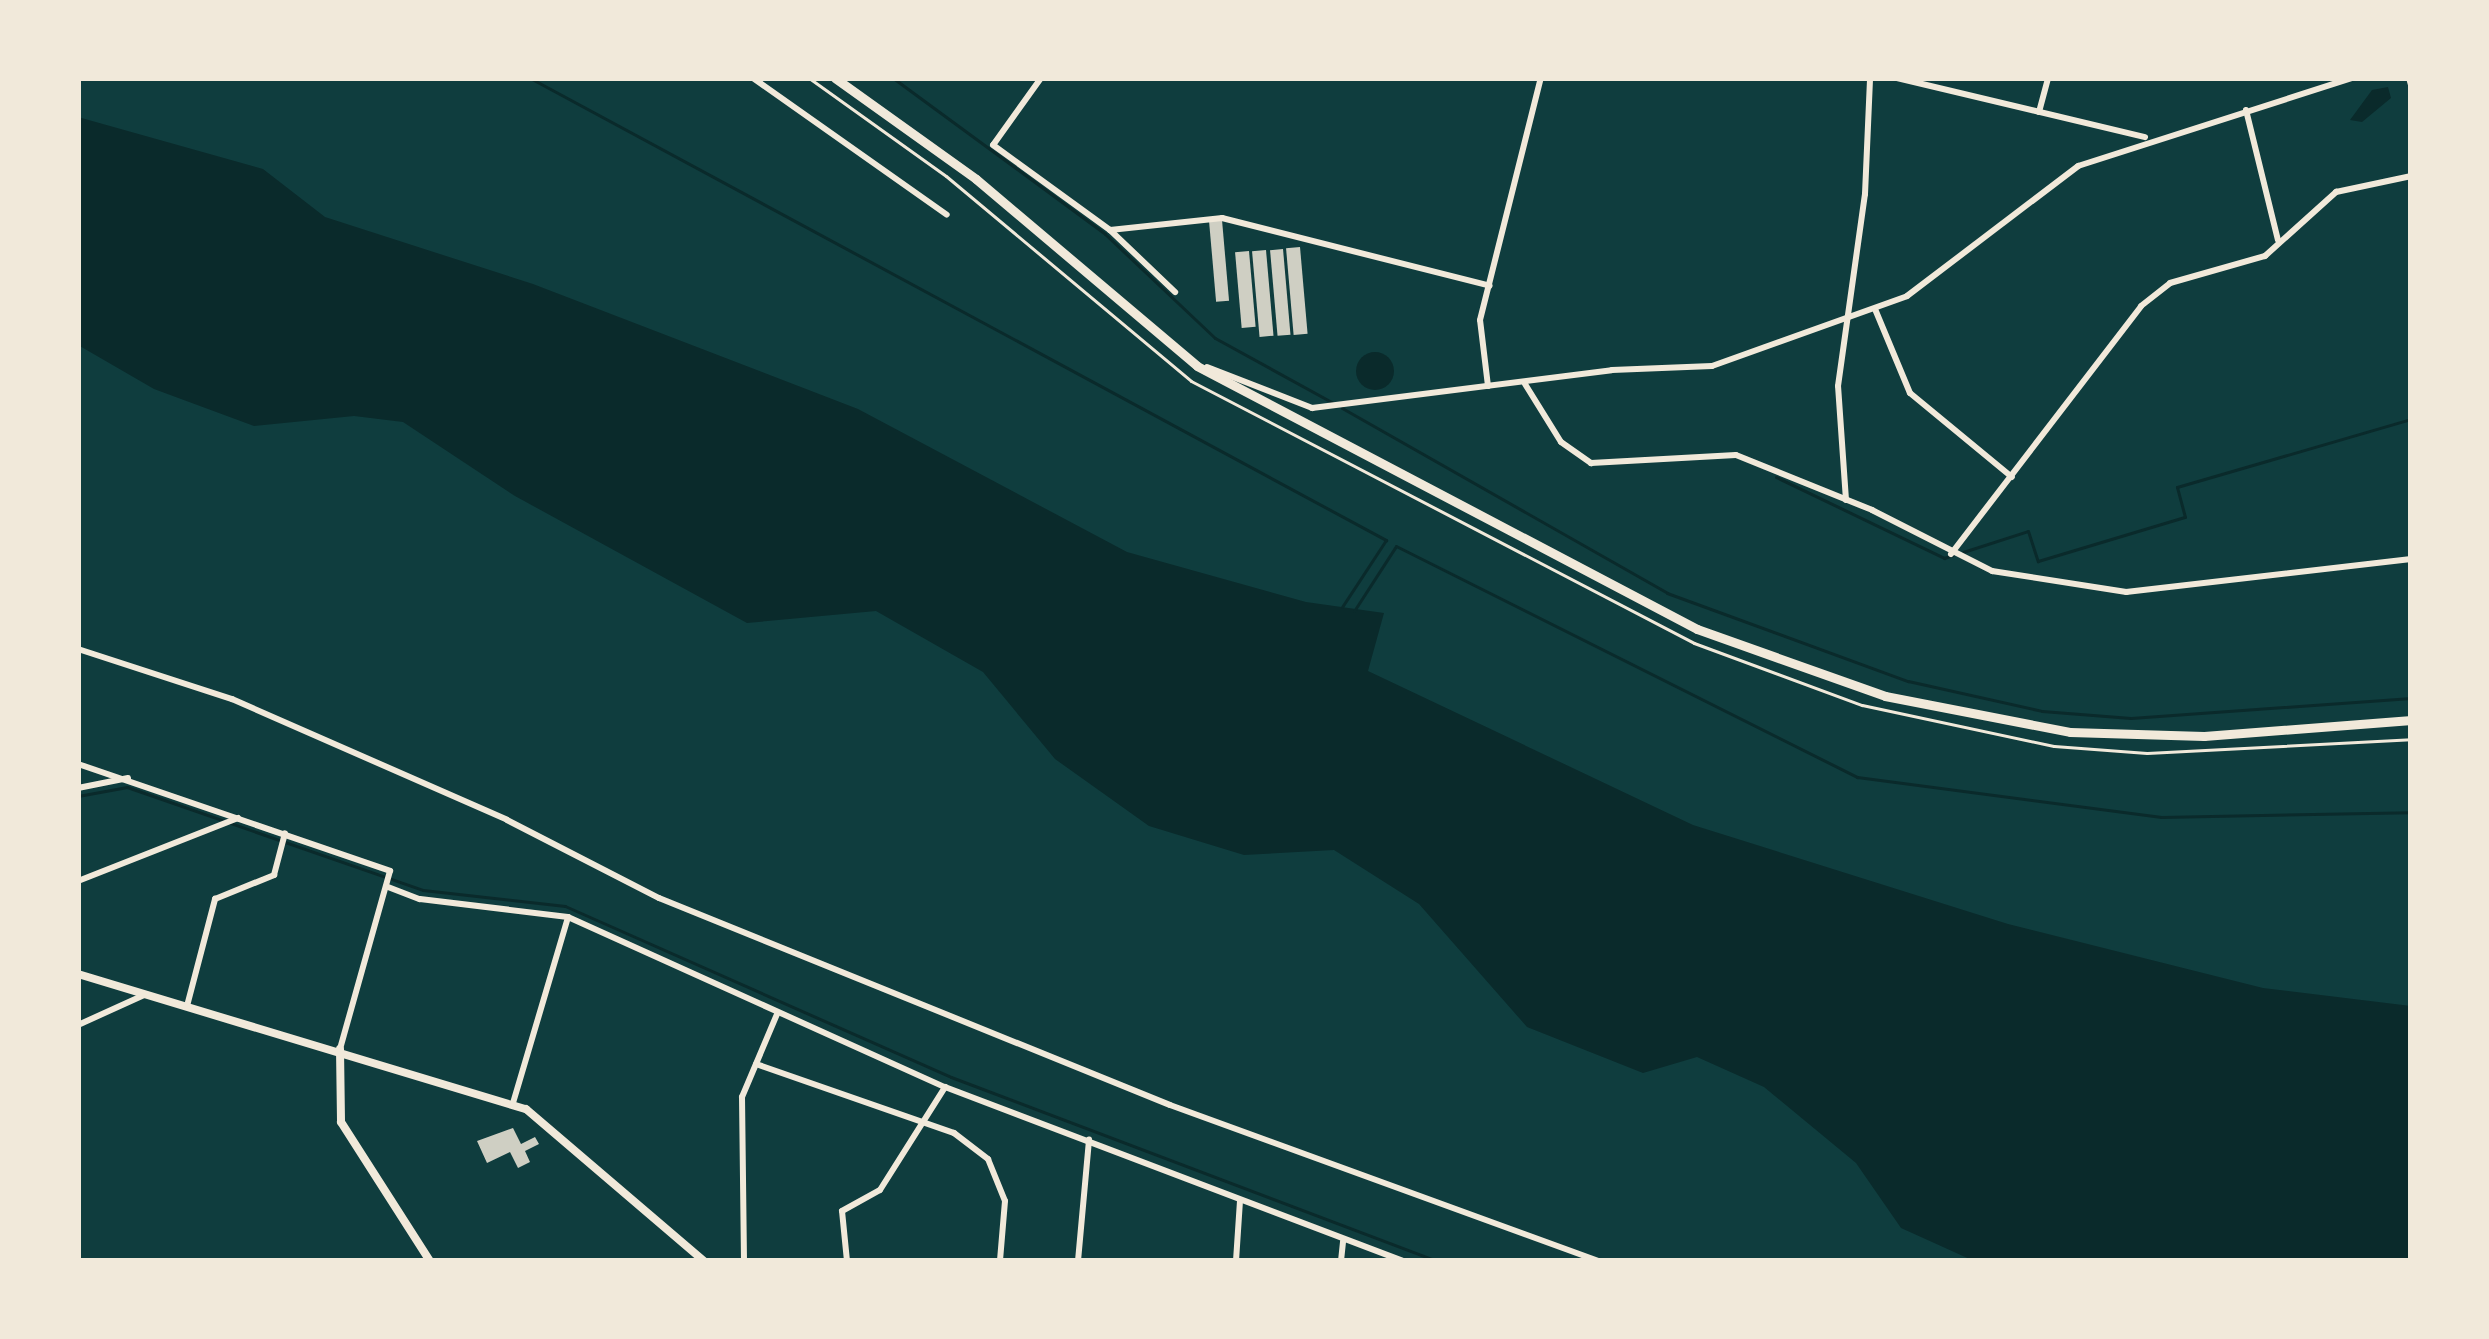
<!DOCTYPE html>
<style>
body{margin:0}
#map{position:relative;width:2489px;height:1339px;overflow:hidden;background:#0f3d3e;font-family:Quicksand,sans-serif}
div>[style]{position:absolute}
[style*='--x']{left:calc(var(--x)*1px);top:calc(var(--y)*1px);width:calc(var(--w)*1px);rotate:calc(var(--a)*1deg)}
.water>*{inset:0;background:#0a2a2b}
.round{border-radius:50%}
.stream>*{height:3px;margin:-1.5px;padding:0 1.5px;transform-origin:1.5px;border-radius:1.5px;background:#0a2a2b}
.building>*{inset:0;background:#cfcfc3;transform-origin:0 0}
.path>*{height:3px;margin:-1.5px;padding:0 1.5px;transform-origin:1.5px;border-radius:1.5px;background:#f1e9da}
.minor>*{height:6px;margin:-3px;padding:0 3px;transform-origin:3px;border-radius:3px;background:#f1e9da}
.tertiary>*{height:8px;margin:-4px;padding:0 4px;transform-origin:4px;border-radius:4px;background:#f1e9da}
.secondary>*{height:9px;margin:-4.5px;padding:0 4.5px;transform-origin:4.5px;border-radius:4.5px;background:#f1e9da}
span{translate:-50% -50%;white-space:nowrap;text-align:center;line-height:1.15;-webkit-text-stroke:9px #f1e9da;paint-order:stroke}
.frame{position:absolute;inset:0;border:81px solid #f1e9da;pointer-events:none}
</style>
<div id="map">
<div class="water">
<i style="clip-path:polygon(2388px 87px,2391px 98px,2362px 122px,2350px 120px,2372px 90px)"></i>
<i style="clip-path:polygon(78px 117px,263px 169px,325px 217px,533px 284px,858px 409px,1127px 552px,1306px 602px,1384px 613px,1368px 671px,1693px 825px,2008px 924px,2263px 988px,2411px 1006px,2411px 1261px,1974px 1261px,1901px 1228px,1856px 1163px,1764px 1087px,1697px 1057px,1643px 1073px,1527px 1027px,1419px 904px,1334px 850px,1244px 855px,1149px 826px,1055px 759px,983px 672px,876px 611px,747px 623px,515px 496px,403px 422px,354px 416px,254px 426px,154px 389px,78px 345px)"></i>
<i class="round" style="left:1356px;top:352px;width:38px;height:38px"></i>
</div>
<div class="stream">
<i style="--x:530;--y:78;--w:973;--a:28.36"></i>
<i style="--x:1386;--y:540;--w:80;--a:123.3"></i>
<i style="--x:893;--y:78;--w:263;--a:36.3"></i>
<i style="--x:1105;--y:234;--w:151;--a:43.4"></i>
<i style="--x:1215;--y:338;--w:135;--a:28.8"></i>
<i style="--x:1342;--y:408;--w:374;--a:29.6"></i>
<i style="--x:1667;--y:593;--w:257;--a:20.1"></i>
<i style="--x:1908;--y:681;--w:137;--a:12.6"></i>
<i style="--x:2042;--y:711;--w:89;--a:4.5"></i>
<i style="--x:2131;--y:718;--w:281;--a:-4.1"></i>
<i style="--x:1776;--y:477;--w:187;--a:25.7"></i>
<i style="--x:1944;--y:558;--w:9;--a:-18"></i>
<i style="--x:1963;--y:552;--w:68;--a:-17.9"></i>
<i style="--x:2028;--y:531;--w:32;--a:72"></i>
<i style="--x:2038;--y:561;--w:153;--a:-16.7"></i>
<i style="--x:2185;--y:517;--w:31;--a:-105"></i>
<i style="--x:2177;--y:487;--w:244;--a:-16.2"></i>
<i style="--x:1354;--y:611;--w:77;--a:-57.1"></i>
<i style="--x:1396;--y:546;--w:516;--a:26.61"></i>
<i style="--x:1857;--y:777;--w:307;--a:7.5"></i>
<i style="--x:2161;--y:817;--w:250;--a:-1.1"></i>
<i style="--x:78;--y:796;--w:50;--a:-10.4"></i>
<i style="--x:127;--y:787;--w:313;--a:19.2"></i>
<i style="--x:423;--y:890;--w:143;--a:6.4"></i>
<i style="--x:565;--y:906;--w:422;--a:23.9"></i>
<i style="--x:951;--y:1077;--w:520;--a:20.74"></i>
</div>
<div class="building">
<i style="left:1222px;top:220px;width:81px;height:13px;rotate:85deg"></i>
<i style="left:1300px;top:247px;width:87px;height:14px;rotate:85deg"></i>
<i style="left:1283px;top:249px;width:86px;height:13px;rotate:85deg"></i>
<i style="left:1266px;top:250px;width:86px;height:14px;rotate:85deg"></i>
<i style="left:1249px;top:251px;width:76px;height:14px;rotate:85deg"></i>
<i style="clip-path:polygon(513px 1128px,521px 1144px,535px 1137px,539px 1144px,525px 1151px,530px 1162px,518px 1168px,510px 1152px,487px 1163px,477px 1141px)"></i>
</div>
<div class="path">
<i style="--x:809;--y:78;--w:168;--a:35.6"></i>
<i style="--x:946;--y:176;--w:319;--a:39.9"></i>
<i style="--x:1191;--y:381;--w:567;--a:27.51"></i>
<i style="--x:1694;--y:643;--w:179;--a:20.3"></i>
<i style="--x:1862;--y:705;--w:196;--a:12.1"></i>
<i style="--x:2054;--y:746;--w:93;--a:4.3"></i>
<i style="--x:2147;--y:753;--w:264;--a:-3"></i>
</div>
<div class="minor">
<i style="--x:753;--y:78;--w:237;--a:35.2"></i>
<i style="--x:1041;--y:78;--w:82;--a:125.6"></i>
<i style="--x:993;--y:145;--w:145;--a:36"></i>
<i style="--x:1110;--y:230;--w:90;--a:43.6"></i>
<i style="--x:1897;--y:78;--w:255;--a:13.4"></i>
<i style="--x:2409;--y:78;--w:7;--a:74"></i>
<i style="--x:2246;--y:110;--w:134;--a:76.2"></i>
<i style="--x:2039;--y:112;--w:35;--a:-75"></i>
<i style="--x:1110;--y:230;--w:113;--a:-6.1"></i>
<i style="--x:1222;--y:218;--w:276;--a:14.2"></i>
<i style="--x:1875;--y:309;--w:91;--a:67.4"></i>
<i style="--x:1910;--y:393;--w:132;--a:39.5"></i>
<i style="--x:1207;--y:367;--w:113;--a:21.3"></i>
<i style="--x:1312;--y:408;--w:302;--a:-7.2"></i>
<i style="--x:1612;--y:370;--w:100;--a:-2.3"></i>
<i style="--x:1712;--y:366;--w:207;--a:-19.7"></i>
<i style="--x:1907;--y:296;--w:215;--a:-37.2"></i>
<i style="--x:2078;--y:166;--w:288;--a:-17.8"></i>
<i style="--x:1525;--y:384;--w:68;--a:58.2"></i>
<i style="--x:1561;--y:442;--w:37;--a:35"></i>
<i style="--x:1591;--y:463;--w:145;--a:-3.2"></i>
<i style="--x:1736;--y:455;--w:147;--a:22"></i>
<i style="--x:1872;--y:510;--w:135;--a:26.9"></i>
<i style="--x:1992;--y:571;--w:136;--a:8.9"></i>
<i style="--x:2126;--y:592;--w:287;--a:-6.6"></i>
<i style="--x:1488;--y:386;--w:66;--a:-96.9"></i>
<i style="--x:1480;--y:320;--w:250;--a:-75.9"></i>
<i style="--x:1846;--y:500;--w:114;--a:-94"></i>
<i style="--x:1838;--y:386;--w:194;--a:-82"></i>
<i style="--x:1865;--y:194;--w:116;--a:-87.5"></i>
<i style="--x:1951;--y:554;--w:312;--a:-52.5"></i>
<i style="--x:2141;--y:306;--w:37;--a:-38"></i>
<i style="--x:2170;--y:283;--w:99;--a:-15.9"></i>
<i style="--x:2265;--y:256;--w:96;--a:-42"></i>
<i style="--x:2336;--y:192;--w:77;--a:-12"></i>
<i style="--x:78;--y:649;--w:162;--a:18"></i>
<i style="--x:232;--y:699;--w:300;--a:23.7"></i>
<i style="--x:507;--y:820;--w:171;--a:27.2"></i>
<i style="--x:659;--y:898;--w:551;--a:22.05"></i>
<i style="--x:1170;--y:1105;--w:456;--a:20"></i>
<i style="--x:78;--y:764;--w:330;--a:18.9"></i>
<i style="--x:390;--y:871;--w:185;--a:105.7"></i>
<i style="--x:78;--y:788;--w:51;--a:-11.3"></i>
<i style="--x:78;--y:881;--w:172;--a:-21.5"></i>
<i style="--x:388;--y:887;--w:34;--a:21"></i>
<i style="--x:420;--y:899;--w:149;--a:6.9"></i>
<i style="--x:568;--y:917;--w:414;--a:24.3"></i>
<i style="--x:945;--y:1087;--w:489;--a:20.8"></i>
<i style="--x:187;--y:1006;--w:111;--a:-75.3"></i>
<i style="--x:215;--y:899;--w:64;--a:-22.1"></i>
<i style="--x:274;--y:875;--w:43;--a:-75.3"></i>
<i style="--x:78;--y:1025;--w:72;--a:-24.4"></i>
<i style="--x:756;--y:1064;--w:210;--a:19.2"></i>
<i style="--x:954;--y:1133;--w:43;--a:37.4"></i>
<i style="--x:988;--y:1159;--w:45;--a:68"></i>
<i style="--x:1005;--y:1201;--w:60;--a:94.8"></i>
<i style="--x:513;--y:1103;--w:194;--a:-73.5"></i>
<i style="--x:744;--y:1261;--w:164;--a:-90.7"></i>
<i style="--x:742;--y:1097;--w:90;--a:-67.1"></i>
<i style="--x:847;--y:1261;--w:50;--a:-95.7"></i>
<i style="--x:842;--y:1211;--w:43;--a:-28.9"></i>
<i style="--x:880;--y:1190;--w:122;--a:-57.7"></i>
<i style="--x:1078;--y:1261;--w:122;--a:-84.8"></i>
<i style="--x:1236;--y:1261;--w:60;--a:-86.2"></i>
<i style="--x:1341;--y:1261;--w:20;--a:-84"></i>
</div>
<div class="tertiary">
<i style="--x:78;--y:974;--w:468;--a:16.8"></i>
<i style="--x:526;--y:1109;--w:234;--a:40.5"></i>
<i style="--x:340;--y:1049;--w:73;--a:89.2"></i>
<i style="--x:341;--y:1122;--w:165;--a:57.4"></i>
</div>
<div class="secondary">
<i style="--x:835;--y:78;--w:173;--a:35.6"></i>
<i style="--x:976;--y:179;--w:289;--a:40.2"></i>
<i style="--x:1197;--y:366;--w:565;--a:27.74"></i>
<i style="--x:1697;--y:629;--w:200;--a:19.6"></i>
<i style="--x:1885;--y:696;--w:188;--a:11"></i>
<i style="--x:2070;--y:732;--w:134;--a:1.7"></i>
<i style="--x:2204;--y:736;--w:208;--a:-4.4"></i>
</div>
<div class="frame"></div>
</div>
